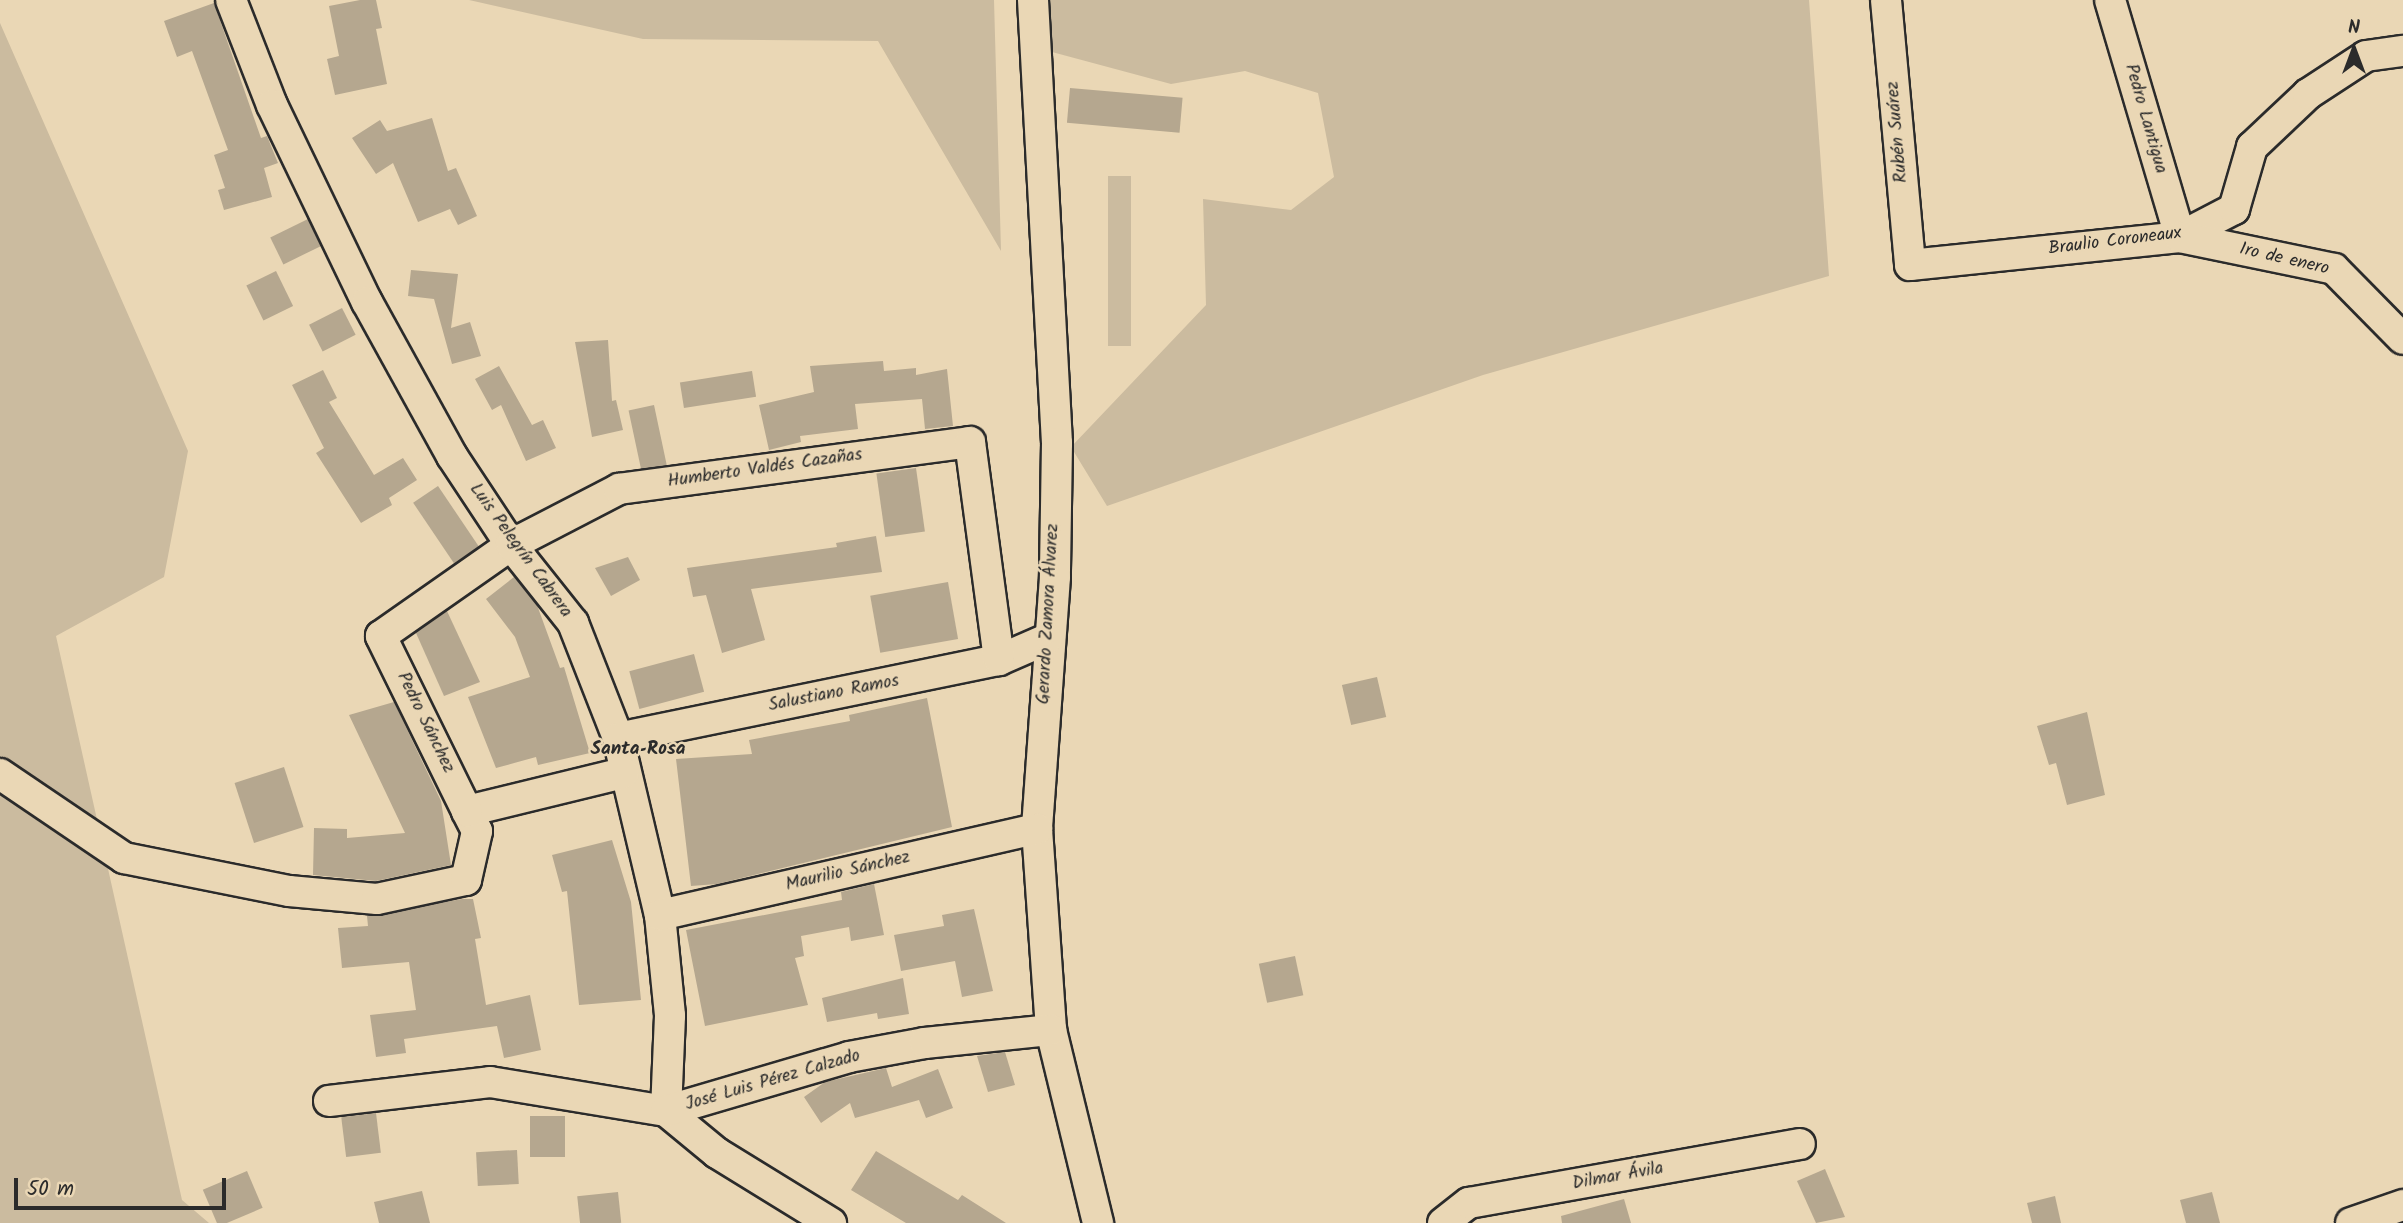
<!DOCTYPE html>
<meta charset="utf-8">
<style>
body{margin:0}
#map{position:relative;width:2403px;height:1223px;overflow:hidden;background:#ead7b5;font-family:Kalam,sans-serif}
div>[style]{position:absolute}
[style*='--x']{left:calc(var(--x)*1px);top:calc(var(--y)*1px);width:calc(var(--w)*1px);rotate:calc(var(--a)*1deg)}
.green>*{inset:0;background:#cbbb9f;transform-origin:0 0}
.building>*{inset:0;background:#b5a78f;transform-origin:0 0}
.roads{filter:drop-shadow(2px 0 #2b2b2b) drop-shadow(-2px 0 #2b2b2b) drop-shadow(0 2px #2b2b2b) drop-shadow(0 -2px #2b2b2b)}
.minor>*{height:30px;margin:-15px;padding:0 15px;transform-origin:15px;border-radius:15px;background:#ead7b5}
span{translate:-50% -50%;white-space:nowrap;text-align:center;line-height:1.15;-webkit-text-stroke:5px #ead7b5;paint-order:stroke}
.street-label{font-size:18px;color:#2b2b2b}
.neighbourhood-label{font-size:19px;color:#2b2b2b;font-weight:700}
.north{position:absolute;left:2319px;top:14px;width:70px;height:70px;-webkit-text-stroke:5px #ead7b5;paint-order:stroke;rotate:0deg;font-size:19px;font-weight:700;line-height:28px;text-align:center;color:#2b2b2b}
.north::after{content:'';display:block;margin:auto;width:24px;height:32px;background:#2b2b2b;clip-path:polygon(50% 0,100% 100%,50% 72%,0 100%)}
.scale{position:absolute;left:14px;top:1178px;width:212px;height:32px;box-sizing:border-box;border:4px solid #2b2b2b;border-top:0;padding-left:9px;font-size:21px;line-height:24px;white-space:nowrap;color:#2b2b2b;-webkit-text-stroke:5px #ead7b5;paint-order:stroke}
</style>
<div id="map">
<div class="green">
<i style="clip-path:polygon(469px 0,994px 0,1001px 251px,878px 41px,643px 39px)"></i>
<i style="clip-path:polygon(1049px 0,1809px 0,1829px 276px,1483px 375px,1107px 506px,1071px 447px,1206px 305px,1203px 199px,1291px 210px,1334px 177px,1318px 93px,1245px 71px,1171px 84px,1052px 52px)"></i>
<i style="clip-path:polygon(0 23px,188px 451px,164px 577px,56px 636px,182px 1200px,209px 1223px,0 1223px)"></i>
<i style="left:1108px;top:176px;width:23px;height:170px"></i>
</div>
<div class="building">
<i style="clip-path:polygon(360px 0,376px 0,382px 28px,376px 29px,387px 84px,335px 95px,327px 59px,339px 56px,329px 6px)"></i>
<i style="clip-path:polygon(214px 3px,261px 138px,267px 136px,278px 163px,264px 168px,272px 197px,224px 210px,218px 190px,225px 188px,214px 155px,228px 150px,192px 51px,177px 57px,164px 21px)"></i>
<i style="left:1070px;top:88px;width:113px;height:35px;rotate:5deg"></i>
<i style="clip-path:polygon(432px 118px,448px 171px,456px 168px,477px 216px,458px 225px,450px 209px,418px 222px,393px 163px,376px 174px,352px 138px,380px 120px,387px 131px)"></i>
<i style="left:308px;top:219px;width:30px;height:42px;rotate:64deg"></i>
<i style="clip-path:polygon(411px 270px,458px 274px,451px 328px,470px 322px,481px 356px,452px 364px,434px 299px,408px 296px)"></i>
<i style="left:276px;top:271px;width:39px;height:33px;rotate:64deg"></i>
<i style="left:342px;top:308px;width:30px;height:37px;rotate:63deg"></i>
<i style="clip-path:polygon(608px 340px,612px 401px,616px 400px,623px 430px,592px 437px,575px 342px)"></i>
<i style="clip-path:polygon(883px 361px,884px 371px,916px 368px,916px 375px,947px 369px,953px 426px,925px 429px,922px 399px,855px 404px,858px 429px,800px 436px,801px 442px,769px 450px,759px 405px,814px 392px,810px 366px)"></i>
<i style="clip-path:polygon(499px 366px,532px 425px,543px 420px,556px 448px,526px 461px,501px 405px,492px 410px,475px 379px)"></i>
<i style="clip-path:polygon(323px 370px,337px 398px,329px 402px,374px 475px,403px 458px,417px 480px,389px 498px,392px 505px,361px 523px,316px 453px,324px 448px,292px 385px)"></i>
<i style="left:752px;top:371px;width:26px;height:73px;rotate:81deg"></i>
<i style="left:654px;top:405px;width:61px;height:26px;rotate:78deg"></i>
<i style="left:916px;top:468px;width:64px;height:40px;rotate:82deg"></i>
<i style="left:438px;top:486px;width:73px;height:30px;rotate:56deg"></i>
<i style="clip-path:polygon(876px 536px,882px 572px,751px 589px,765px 640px,722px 653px,706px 595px,693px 597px,687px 568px,837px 547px,836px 543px)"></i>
<i style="clip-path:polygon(628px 557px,640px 580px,611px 596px,595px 568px)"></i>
<i style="clip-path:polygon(514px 577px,537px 605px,560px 668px,564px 667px,590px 753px,538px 765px,536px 757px,496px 768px,468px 697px,530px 677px,515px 637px,486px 599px)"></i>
<i style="left:948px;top:582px;width:58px;height:79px;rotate:80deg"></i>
<i style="clip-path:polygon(447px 611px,480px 682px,444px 696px,416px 633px)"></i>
<i style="left:694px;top:654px;width:39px;height:67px;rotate:75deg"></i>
<i style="left:1377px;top:677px;width:41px;height:36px;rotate:77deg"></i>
<i style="clip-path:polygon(927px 698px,952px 827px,717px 884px,691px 886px,676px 759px,752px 754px,749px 740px,850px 721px,849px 715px)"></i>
<i style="clip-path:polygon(394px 702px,441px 801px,451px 865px,376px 881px,313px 875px,314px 828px,347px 829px,347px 838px,405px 833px,349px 715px)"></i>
<i style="clip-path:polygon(2087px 712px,2105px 795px,2067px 805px,2056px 763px,2049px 765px,2037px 726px)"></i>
<i style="left:284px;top:767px;width:63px;height:52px;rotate:72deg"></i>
<i style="clip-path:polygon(612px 840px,631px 902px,641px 1000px,579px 1005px,567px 891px,562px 892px,552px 855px)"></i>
<i style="clip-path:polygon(874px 884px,884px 935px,851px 941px,849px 927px,801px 936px,804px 956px,795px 958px,808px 1005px,705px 1026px,686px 930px,842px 900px,841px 892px)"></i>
<i style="clip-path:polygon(462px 899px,473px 899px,481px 938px,475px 939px,486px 1005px,530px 995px,541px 1050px,504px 1058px,497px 1026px,404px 1039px,406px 1053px,376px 1057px,370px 1015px,416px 1010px,409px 962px,342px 968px,338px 928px,368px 926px,367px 916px)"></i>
<i style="clip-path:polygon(974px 909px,993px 991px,962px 997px,955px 961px,901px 971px,894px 935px,944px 926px,942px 915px)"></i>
<i style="left:1295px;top:956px;width:40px;height:37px;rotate:78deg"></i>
<i style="clip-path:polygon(903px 978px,909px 1014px,878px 1019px,877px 1013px,827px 1022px,822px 998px)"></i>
<i style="clip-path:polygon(1005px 1052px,1015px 1085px,988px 1092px,977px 1056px)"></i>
<i style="clip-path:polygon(886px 1068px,892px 1087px,938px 1069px,953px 1108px,926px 1118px,919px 1100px,855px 1118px,850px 1103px,821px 1123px,804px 1097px,825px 1082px)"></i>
<i style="left:376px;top:1113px;width:40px;height:35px;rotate:83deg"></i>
<i style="left:530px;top:1116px;width:35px;height:41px"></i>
<i style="left:517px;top:1150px;width:34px;height:41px;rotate:87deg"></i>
<i style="clip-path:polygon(876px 1151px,958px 1200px,962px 1195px,1006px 1223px,906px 1223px,851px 1190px)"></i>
<i style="clip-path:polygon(1825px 1169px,1845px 1217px,1816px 1223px,1797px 1181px)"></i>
<i style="left:247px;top:1171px;width:40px;height:48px;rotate:67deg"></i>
<i style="clip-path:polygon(422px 1191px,430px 1223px,379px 1223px,374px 1202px)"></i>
<i style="left:618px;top:1192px;width:31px;height:41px;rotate:84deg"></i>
<i style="clip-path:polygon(2212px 1192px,2220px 1223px,2186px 1223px,2180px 1200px)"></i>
<i style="clip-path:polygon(2055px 1196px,2061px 1223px,2032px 1223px,2027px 1203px)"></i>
<i style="clip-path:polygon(1624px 1199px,1631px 1223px,1562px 1223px,1561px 1216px)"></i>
</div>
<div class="roads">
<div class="minor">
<i style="--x:231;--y:0;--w:113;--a:68.7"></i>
<i style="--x:272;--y:105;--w:219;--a:64.3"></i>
<i style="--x:367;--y:302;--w:176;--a:61.1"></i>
<i style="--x:452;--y:456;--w:107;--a:56.5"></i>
<i style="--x:511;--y:545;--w:100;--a:51.5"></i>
<i style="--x:573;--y:623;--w:123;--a:68.6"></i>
<i style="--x:618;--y:738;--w:182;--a:76.7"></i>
<i style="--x:660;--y:915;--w:101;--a:84.3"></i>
<i style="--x:670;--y:1016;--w:95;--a:92.4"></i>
<i style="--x:666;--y:1111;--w:66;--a:39.5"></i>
<i style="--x:717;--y:1153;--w:134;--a:31.6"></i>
<i style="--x:1033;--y:0;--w:444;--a:86.9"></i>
<i style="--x:1057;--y:443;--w:134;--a:90.9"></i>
<i style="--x:1055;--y:577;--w:253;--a:94.1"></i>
<i style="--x:1037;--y:829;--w:201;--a:86"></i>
<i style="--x:1051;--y:1030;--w:199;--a:76.3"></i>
<i style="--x:1886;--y:0;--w:266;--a:84.8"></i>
<i style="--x:1910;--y:265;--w:271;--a:-5.9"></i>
<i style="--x:2180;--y:237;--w:61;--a:-27.4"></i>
<i style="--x:2234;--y:209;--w:65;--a:-73.8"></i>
<i style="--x:2252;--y:147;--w:77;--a:-43.4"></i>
<i style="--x:2308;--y:94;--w:69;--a:-33.2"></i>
<i style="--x:2366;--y:56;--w:37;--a:-8"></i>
<i style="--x:2110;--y:0;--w:247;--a:73.5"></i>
<i style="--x:2180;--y:237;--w:157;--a:11.7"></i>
<i style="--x:2334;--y:269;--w:98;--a:45.4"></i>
<i style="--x:618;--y:738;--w:389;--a:-11.6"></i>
<i style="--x:999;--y:660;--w:52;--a:-23.6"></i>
<i style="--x:0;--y:774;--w:150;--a:34.1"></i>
<i style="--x:124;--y:858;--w:168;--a:11.3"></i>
<i style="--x:289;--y:891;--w:88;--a:5.2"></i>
<i style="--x:377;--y:899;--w:91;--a:-12.1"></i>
<i style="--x:466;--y:880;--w:50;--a:-77.3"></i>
<i style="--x:477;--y:831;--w:22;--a:-117"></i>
<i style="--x:467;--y:811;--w:161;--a:-13.7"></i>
<i style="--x:467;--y:811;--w:195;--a:-116.2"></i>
<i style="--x:381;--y:636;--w:159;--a:-35"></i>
<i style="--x:511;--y:545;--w:122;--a:-27.4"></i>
<i style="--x:619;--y:489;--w:354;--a:-7.6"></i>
<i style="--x:970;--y:442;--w:220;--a:82.4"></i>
<i style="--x:660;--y:915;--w:387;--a:-12.9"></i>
<i style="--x:329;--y:1101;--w:162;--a:-6.7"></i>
<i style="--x:490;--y:1082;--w:178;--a:9.4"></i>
<i style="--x:666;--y:1111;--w:191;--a:-16.4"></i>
<i style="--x:849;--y:1057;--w:77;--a:-10.4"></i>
<i style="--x:925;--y:1043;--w:127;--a:-5.9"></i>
<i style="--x:1443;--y:1223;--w:33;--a:-38"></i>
<i style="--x:1469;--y:1203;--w:336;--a:-10.1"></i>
<i style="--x:2351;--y:1223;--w:55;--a:-19.1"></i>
</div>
</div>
<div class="street-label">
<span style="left:2145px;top:119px;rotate:74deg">Pedro Lantigua</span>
<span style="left:1898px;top:132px;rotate:-95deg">Rubén Suárez</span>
<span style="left:2115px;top:242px;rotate:-7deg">Braulio Coroneaux</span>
<span style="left:2284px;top:260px;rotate:13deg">1ro de enero</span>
<span style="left:765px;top:469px;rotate:-8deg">Humberto Valdés Cazañas</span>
<span style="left:520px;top:551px;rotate:54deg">Luis Pelegrín Cabrera</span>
<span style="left:1049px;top:614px;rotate:-87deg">Gerardo Zamora Álvarez</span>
<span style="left:834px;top:694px;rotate:-11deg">Salustiano Ramos</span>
<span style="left:425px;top:723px;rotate:64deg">Pedro Sánchez</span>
<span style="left:848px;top:872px;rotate:-13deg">Maurilio Sánchez</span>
<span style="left:773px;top:1081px;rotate:-16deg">José Luis Pérez Calzado</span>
<span style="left:1618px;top:1177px;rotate:-10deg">Dilmar Ávila</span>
</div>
<div class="neighbourhood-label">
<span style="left:638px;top:750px">Santa Rosa</span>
</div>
<div class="north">N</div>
<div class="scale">50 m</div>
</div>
